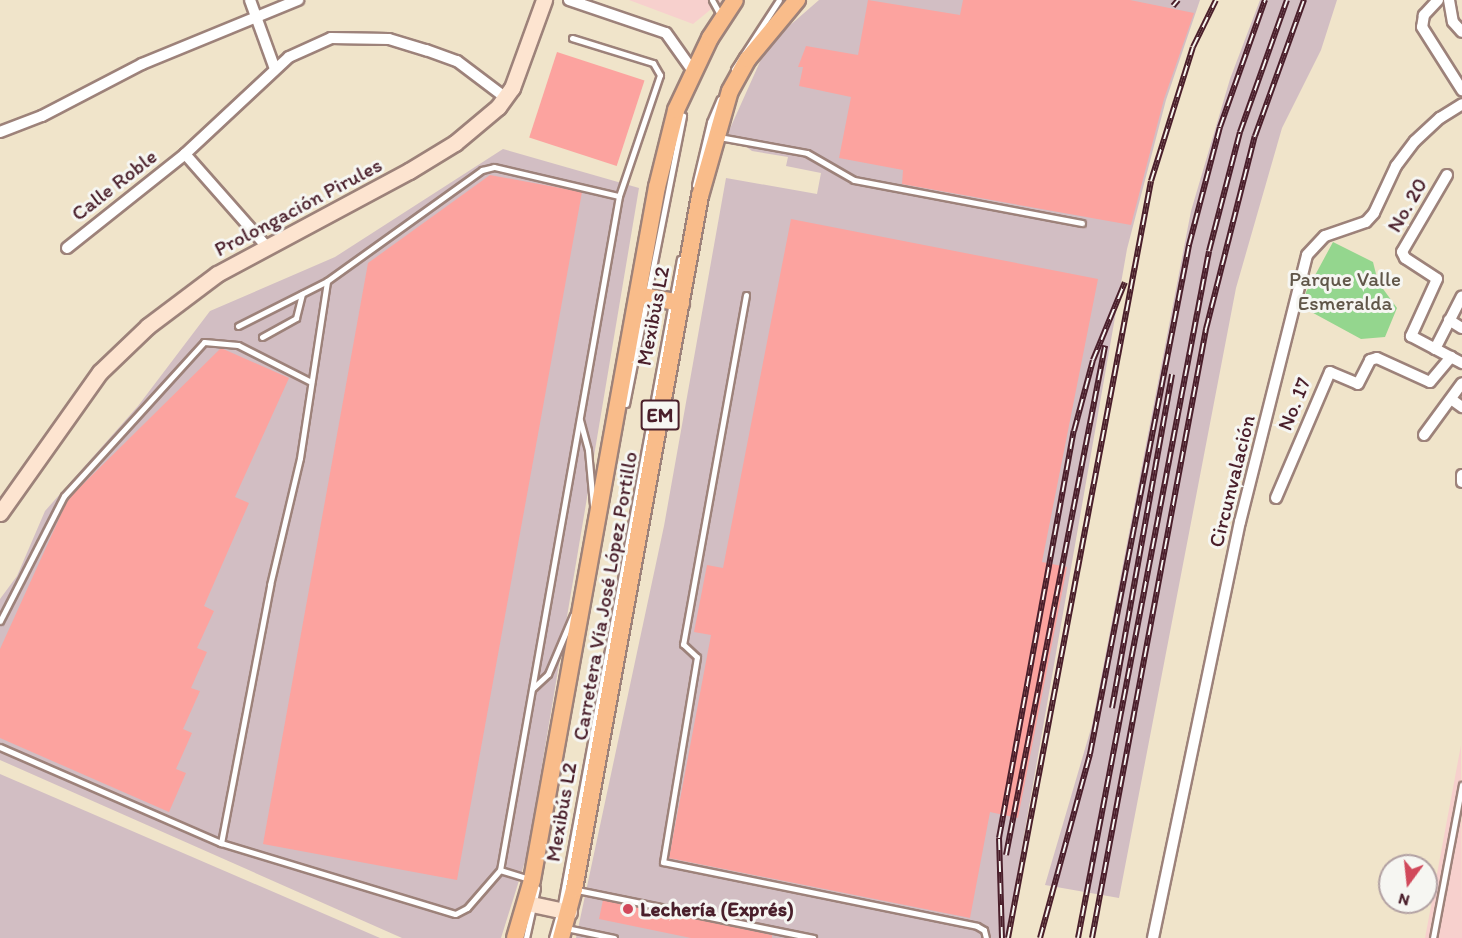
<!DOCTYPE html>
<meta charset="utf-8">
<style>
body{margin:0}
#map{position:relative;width:1462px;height:938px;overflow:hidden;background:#f0e4ca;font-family:Itim,sans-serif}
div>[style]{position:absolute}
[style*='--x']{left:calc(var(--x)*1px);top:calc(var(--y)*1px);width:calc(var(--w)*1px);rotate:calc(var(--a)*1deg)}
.built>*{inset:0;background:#f7d0cd}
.industrial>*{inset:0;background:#d2bec3}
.green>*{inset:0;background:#94d68e}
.building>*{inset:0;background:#fca39f;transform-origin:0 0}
.roads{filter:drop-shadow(2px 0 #9d827a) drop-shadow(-2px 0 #9d827a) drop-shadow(0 2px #9d827a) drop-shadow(0 -2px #9d827a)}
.lane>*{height:5px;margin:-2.5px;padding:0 2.5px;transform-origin:2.5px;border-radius:2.5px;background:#fff}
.street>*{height:10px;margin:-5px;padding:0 5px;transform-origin:5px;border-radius:5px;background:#fff}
.secondary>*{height:15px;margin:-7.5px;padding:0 7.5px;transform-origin:7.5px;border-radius:7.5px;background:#fde4d0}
.primary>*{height:16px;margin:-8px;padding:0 8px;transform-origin:8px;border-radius:8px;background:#f9bc8a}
.rail>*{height:6px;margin-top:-3px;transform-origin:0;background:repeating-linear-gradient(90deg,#f6f6f2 0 11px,#4a1f2b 0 22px);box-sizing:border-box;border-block:2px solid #4a1f2b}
.dots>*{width:16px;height:16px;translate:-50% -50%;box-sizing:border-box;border:3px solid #f6f6f2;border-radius:50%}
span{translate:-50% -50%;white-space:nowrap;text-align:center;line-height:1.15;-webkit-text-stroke:6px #f6f6f2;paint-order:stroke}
.shield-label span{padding:2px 4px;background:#f6f6f2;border:2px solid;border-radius:4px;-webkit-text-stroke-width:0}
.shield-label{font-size:20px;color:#4a1f2b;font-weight:700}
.street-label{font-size:21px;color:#4a1f2b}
.park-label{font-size:21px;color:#605649}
.poi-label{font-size:21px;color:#4a1f2b;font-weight:700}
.left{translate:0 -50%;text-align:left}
.north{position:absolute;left:1378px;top:854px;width:60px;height:60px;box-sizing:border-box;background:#f6f6f2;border:2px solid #b1a0a2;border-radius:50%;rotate:195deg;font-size:16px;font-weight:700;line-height:24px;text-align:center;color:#4a1f2b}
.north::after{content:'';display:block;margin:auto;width:21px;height:27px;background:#d1495b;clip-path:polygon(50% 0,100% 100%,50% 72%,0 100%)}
</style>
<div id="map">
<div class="built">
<i style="clip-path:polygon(629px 0,720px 0,721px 1px,693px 24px)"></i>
<i style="clip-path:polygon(1461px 745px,1462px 938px,1425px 938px)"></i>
</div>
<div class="industrial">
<i style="clip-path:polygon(819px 0,1200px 0,1166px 100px,1127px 249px,1006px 938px,576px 938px,664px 526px,726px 178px,817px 194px,821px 173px,786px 166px,788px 157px,752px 151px,728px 133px,763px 55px,788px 27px)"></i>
<i style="clip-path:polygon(1260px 0,1337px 0,1321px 50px,1282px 128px,1236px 288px,1119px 898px,1045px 885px,1092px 725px,1191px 211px,1230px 79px)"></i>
<i style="clip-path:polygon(503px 149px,639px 188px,527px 855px,501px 938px,402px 938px,0 760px,0 599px,17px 576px,45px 511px,138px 406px,210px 311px,335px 257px)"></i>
<i style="clip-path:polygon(0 774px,380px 938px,0 938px)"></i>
</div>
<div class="green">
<i style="clip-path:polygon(1333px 242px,1373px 262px,1378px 282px,1397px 308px,1385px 337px,1361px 339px,1304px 308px,1306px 292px)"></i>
</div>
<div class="building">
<i style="clip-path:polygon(868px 0,960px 15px,963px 0,1130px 0,1194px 13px,1164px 99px,1131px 225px,902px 184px,903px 170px,839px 158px,851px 97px,799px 86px,803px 67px,798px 67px,806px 46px,858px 55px)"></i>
<i style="left:557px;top:52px;width:92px;height:90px;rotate:18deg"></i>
<i style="clip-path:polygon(490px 175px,582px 192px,457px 880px,263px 844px,368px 263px)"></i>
<i style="clip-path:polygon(791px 219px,1098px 279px,1042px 562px,1067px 567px,1018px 818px,990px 812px,970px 918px,669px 858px,711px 635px,694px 632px,707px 565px,723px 568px)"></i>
<i style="clip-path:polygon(221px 348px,289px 378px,235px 497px,249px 503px,204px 606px,214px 611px,197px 648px,207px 652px,191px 688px,200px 691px,183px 729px,192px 733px,176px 769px,186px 773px,169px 812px,0 738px,0 649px,68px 499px)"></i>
<i style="clip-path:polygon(603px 900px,772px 935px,772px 938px,691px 938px,599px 919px)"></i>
</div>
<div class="roads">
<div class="lane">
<i style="--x:712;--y:0;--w:18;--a:61"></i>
<i style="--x:572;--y:38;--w:85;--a:17.2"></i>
<i style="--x:653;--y:63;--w:14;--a:60"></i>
<i style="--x:660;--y:75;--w:128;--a:108.7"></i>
<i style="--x:619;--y:196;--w:684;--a:100.01"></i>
<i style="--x:500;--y:870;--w:50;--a:131"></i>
<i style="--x:467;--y:908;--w:13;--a:153"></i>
<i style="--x:455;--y:914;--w:245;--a:-163.1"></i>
<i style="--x:221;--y:843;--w:263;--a:-79.2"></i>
<i style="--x:270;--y:585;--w:130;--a:-76.7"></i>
<i style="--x:300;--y:458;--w:179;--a:-81.3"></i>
<i style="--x:327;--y:281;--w:191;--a:-35.6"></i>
<i style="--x:482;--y:170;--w:12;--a:-14"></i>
<i style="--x:494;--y:167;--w:128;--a:13.1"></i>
<i style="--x:734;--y:69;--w:82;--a:-56.9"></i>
<i style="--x:719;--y:137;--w:89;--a:10.3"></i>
<i style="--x:807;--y:153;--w:54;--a:29.9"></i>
<i style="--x:854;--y:180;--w:232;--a:10.7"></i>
<i style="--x:695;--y:185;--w:65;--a:-76.6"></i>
<i style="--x:710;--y:122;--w:25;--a:-67"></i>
<i style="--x:746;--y:295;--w:355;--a:100.2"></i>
<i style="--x:683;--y:644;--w:19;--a:43"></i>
<i style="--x:697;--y:657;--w:208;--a:99.4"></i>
<i style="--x:663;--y:862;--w:320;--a:11.5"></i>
<i style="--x:977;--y:926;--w:8;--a:30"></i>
<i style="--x:984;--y:930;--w:8;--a:76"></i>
<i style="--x:238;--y:326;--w:100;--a:-26.8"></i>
<i style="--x:262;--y:337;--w:39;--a:-29"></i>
<i style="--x:296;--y:318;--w:25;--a:-76"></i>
<i style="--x:626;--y:404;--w:294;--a:-78.8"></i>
<i style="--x:580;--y:420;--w:31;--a:75"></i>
<i style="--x:588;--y:450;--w:55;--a:84.8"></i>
<i style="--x:0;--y:621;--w:140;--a:-62.9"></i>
<i style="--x:64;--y:496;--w:208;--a:-47.7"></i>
<i style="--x:204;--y:342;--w:34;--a:5"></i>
<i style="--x:238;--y:345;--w:82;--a:26.9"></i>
<i style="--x:532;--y:689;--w:22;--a:-43"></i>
<i style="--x:548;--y:674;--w:64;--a:-67"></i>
<i style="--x:0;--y:747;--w:241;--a:23.5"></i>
<i style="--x:500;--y:870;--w:31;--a:17"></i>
<i style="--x:577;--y:890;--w:241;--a:11.5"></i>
<i style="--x:566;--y:928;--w:49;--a:11.8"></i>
<i style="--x:526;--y:938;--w:51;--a:-77.6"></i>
<i style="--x:552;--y:938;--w:29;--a:-74"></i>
<i style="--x:560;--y:910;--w:662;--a:-79.56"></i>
<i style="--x:1433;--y:938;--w:156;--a:-79.3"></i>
</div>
<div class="street">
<i style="--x:250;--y:0;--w:73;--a:70.1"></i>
<i style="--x:569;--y:0;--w:102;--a:18.8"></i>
<i style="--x:666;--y:33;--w:47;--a:54.6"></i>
<i style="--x:1438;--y:0;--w:21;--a:133"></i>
<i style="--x:1424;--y:15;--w:12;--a:99"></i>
<i style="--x:1422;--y:27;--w:75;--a:57.6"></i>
<i style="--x:1449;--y:0;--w:22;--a:80"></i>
<i style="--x:1453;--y:22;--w:13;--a:48"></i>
<i style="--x:0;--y:132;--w:45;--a:-20.9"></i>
<i style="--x:42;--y:116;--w:113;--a:-27.5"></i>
<i style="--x:142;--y:64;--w:169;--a:-22.3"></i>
<i style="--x:185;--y:154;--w:125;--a:48.6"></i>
<i style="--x:1447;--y:175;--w:89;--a:120.3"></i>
<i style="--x:1402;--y:252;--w:7;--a:63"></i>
<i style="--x:1405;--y:258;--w:38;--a:33"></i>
<i style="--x:1437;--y:279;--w:63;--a:114.5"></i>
<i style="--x:1411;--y:336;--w:58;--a:27.9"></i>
<i style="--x:67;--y:248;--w:151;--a:-38.5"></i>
<i style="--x:185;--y:154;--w:142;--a:-43"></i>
<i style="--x:289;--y:57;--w:46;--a:-24.3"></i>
<i style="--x:331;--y:38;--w:58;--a:1"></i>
<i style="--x:389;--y:39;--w:39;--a:17"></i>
<i style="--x:426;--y:50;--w:33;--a:20"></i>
<i style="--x:457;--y:61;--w:61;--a:37.1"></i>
<i style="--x:1449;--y:320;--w:15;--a:32"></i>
<i style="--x:1435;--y:349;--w:59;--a:-63"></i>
<i style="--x:1451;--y:399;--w:14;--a:36"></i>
<i style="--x:1424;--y:435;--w:64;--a:-53.8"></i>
<i style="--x:1462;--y:475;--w:7;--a:90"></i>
<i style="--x:1276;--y:498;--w:137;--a:-66.8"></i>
<i style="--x:1330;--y:372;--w:30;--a:23"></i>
<i style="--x:1358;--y:384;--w:27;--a:-63"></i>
<i style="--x:1370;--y:360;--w:7;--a:-16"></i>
<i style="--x:1377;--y:358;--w:58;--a:24.4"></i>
<i style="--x:1430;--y:382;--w:33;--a:-50"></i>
<i style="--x:1153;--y:938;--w:425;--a:-78.2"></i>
<i style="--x:1240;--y:522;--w:275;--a:-75.9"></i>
<i style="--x:1307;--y:255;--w:26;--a:-47"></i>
<i style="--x:1325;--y:236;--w:43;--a:-18.9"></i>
<i style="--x:1366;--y:222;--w:12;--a:-48"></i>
<i style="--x:1374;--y:213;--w:52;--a:-64.9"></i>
<i style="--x:1396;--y:166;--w:31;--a:-53"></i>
<i style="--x:1415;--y:141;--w:34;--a:-43"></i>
<i style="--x:1440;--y:118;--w:26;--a:-32"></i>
</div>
<div class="secondary">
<i style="--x:0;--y:513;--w:173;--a:-54.7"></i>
<i style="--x:100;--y:372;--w:66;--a:-43.8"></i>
<i style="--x:148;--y:326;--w:86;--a:-37"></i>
<i style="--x:217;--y:274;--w:218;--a:-28.2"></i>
<i style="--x:409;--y:171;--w:54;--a:-31.3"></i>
<i style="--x:455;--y:143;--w:56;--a:-39.9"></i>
<i style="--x:498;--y:107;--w:24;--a:-54"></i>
<i style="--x:512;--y:88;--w:94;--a:-70"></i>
<i style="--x:527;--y:903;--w:43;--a:12.1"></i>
</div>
<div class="primary">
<i style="--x:638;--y:295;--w:44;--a:10.5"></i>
<i style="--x:515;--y:938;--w:60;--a:-73.7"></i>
<i style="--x:532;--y:880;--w:704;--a:-79.78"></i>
<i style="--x:657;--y:187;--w:79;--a:-76.1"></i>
<i style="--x:676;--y:110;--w:80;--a:-64.7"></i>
<i style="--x:710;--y:38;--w:45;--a:-56.7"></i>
<i style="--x:561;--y:938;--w:51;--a:-75.1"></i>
<i style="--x:574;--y:889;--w:704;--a:-79.7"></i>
<i style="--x:700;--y:196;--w:109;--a:-74.1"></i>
<i style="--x:730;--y:91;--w:37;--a:-61"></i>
<i style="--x:748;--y:59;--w:77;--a:-50.3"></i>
</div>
</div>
<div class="rail">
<i style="--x:1173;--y:6;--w:8;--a:-50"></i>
<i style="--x:1112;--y:708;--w:339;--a:-79.8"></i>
<i style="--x:1006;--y:855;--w:519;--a:-78.99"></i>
<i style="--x:1002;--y:938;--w:100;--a:-91.7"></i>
<i style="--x:999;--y:838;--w:414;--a:-79.6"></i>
<i style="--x:1074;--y:431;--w:73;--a:-75"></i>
<i style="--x:1093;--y:360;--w:84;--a:-67.7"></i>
<i style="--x:1008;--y:938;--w:770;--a:-79.3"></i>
<i style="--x:1151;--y:181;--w:140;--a:-72.6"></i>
<i style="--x:1193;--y:47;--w:52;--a:-63.9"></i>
<i style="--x:1040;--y:938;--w:191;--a:-74.8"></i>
<i style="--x:1090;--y:754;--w:519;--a:-78.99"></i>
<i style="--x:1189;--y:245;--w:122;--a:-75.3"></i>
<i style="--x:1220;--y:127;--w:135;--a:-70.5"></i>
<i style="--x:1078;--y:938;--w:699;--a:-79.2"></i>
<i style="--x:1209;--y:251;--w:123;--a:-75.4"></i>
<i style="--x:1240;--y:132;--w:140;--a:-70.4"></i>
<i style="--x:1092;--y:938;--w:620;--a:-79.4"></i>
<i style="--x:1206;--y:329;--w:199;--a:-75.8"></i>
<i style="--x:1255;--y:136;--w:145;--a:-70.2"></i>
</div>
<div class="dots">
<i style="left:628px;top:909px;background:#d1495b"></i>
</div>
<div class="shield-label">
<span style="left:660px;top:415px">EM</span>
</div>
<div class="street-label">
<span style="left:114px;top:185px;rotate:-38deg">Calle Roble</span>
<span style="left:1407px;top:205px;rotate:-60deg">No. 20</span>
<span style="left:298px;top:207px;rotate:-28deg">Prolongación Pirules</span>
<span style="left:653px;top:316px;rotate:-79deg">Mexibús L2</span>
<span style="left:1294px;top:404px;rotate:-68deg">No. 17</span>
<span style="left:1232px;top:481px;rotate:-76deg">Circunvalación</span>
<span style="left:605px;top:596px;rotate:-80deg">Carretera Vía José López Portillo</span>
<span style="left:561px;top:812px;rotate:-80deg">Mexibús L2</span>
</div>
<div class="park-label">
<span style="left:1345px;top:291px">Parque Valle<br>Esmeralda</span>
</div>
<div class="poi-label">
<span class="left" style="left:640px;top:909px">Lechería (Exprés)</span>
</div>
<div class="north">N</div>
</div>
